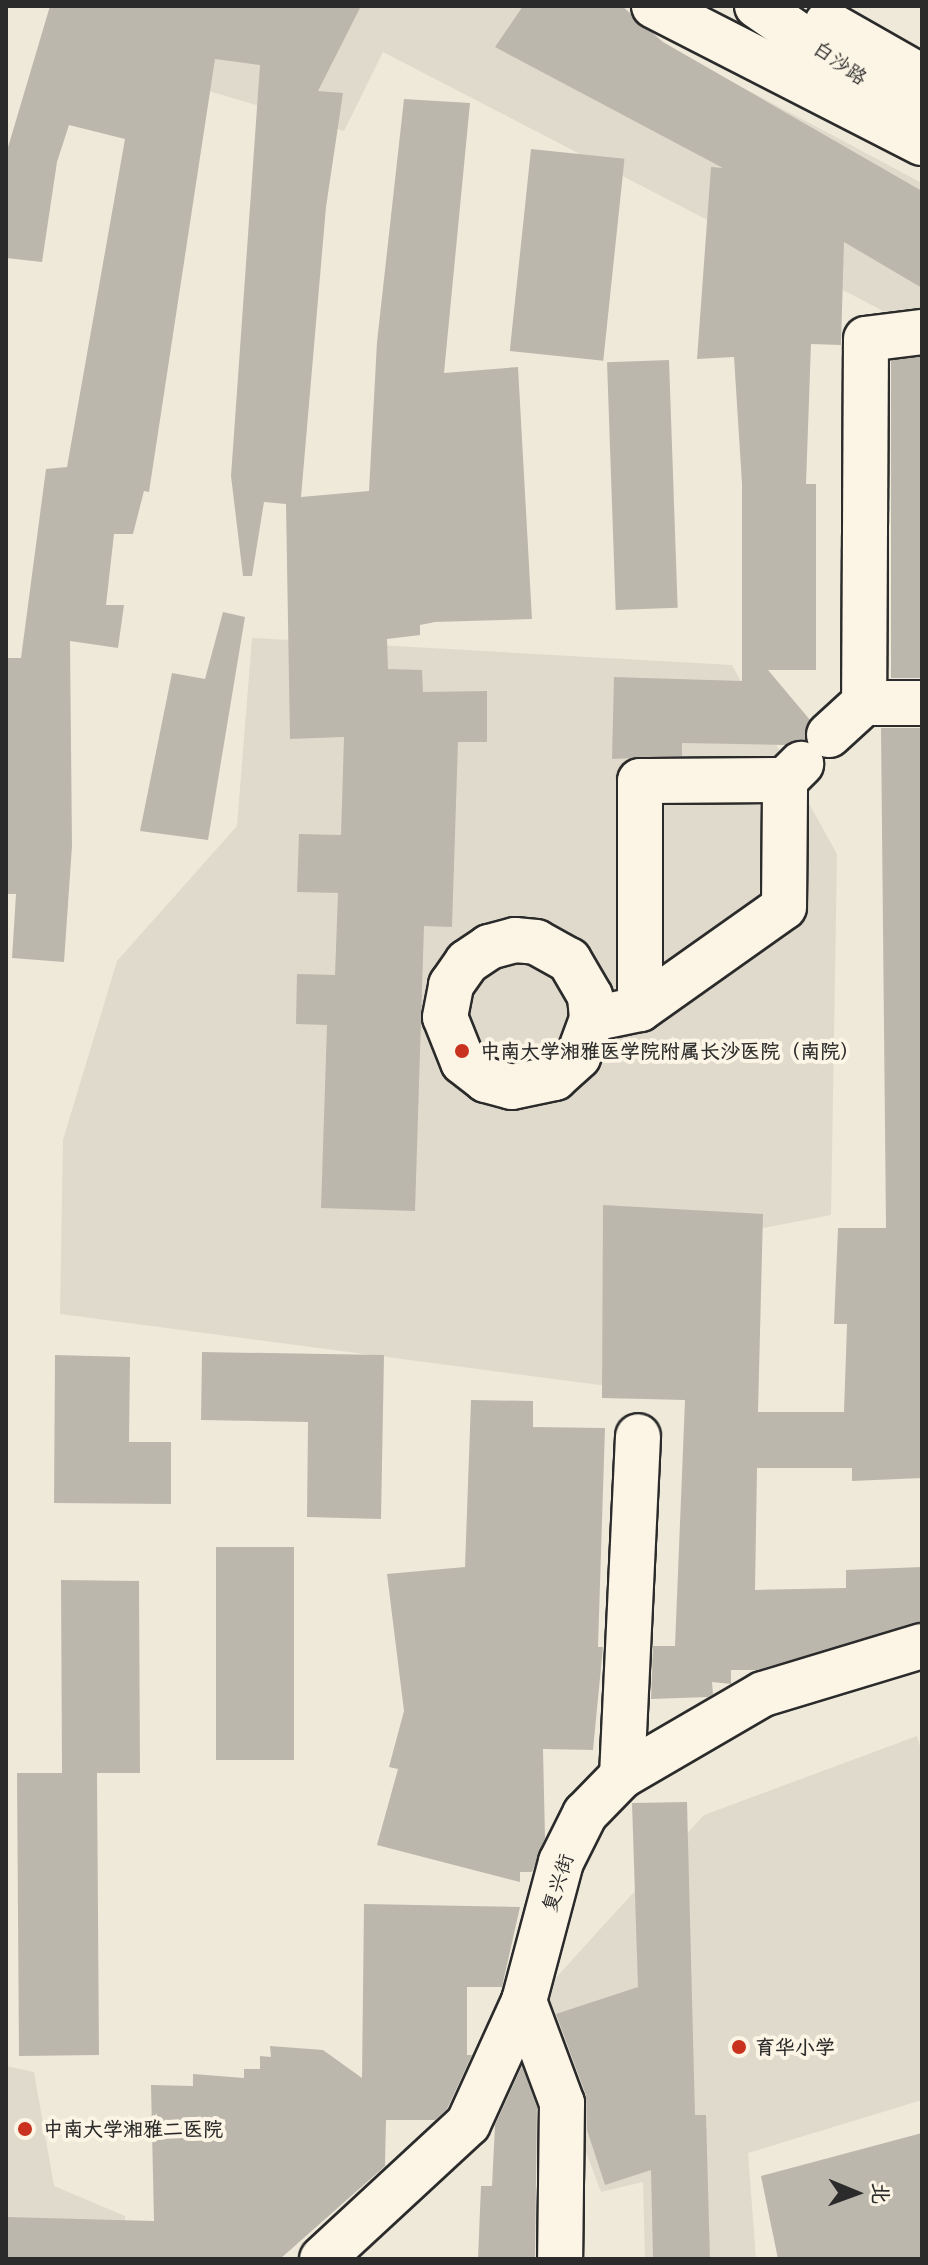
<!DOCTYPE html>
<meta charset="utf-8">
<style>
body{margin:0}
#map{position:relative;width:928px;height:2265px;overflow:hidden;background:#efe9da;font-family:"Shantell Sans","LXGW WenKai TC",sans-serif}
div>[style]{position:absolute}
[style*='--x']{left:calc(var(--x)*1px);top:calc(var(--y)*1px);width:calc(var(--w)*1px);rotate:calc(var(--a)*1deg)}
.built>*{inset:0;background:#e0dacc}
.building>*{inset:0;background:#bcb7ac;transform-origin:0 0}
.roads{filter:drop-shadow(2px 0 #2b2b2b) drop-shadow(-2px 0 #2b2b2b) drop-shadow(0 2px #2b2b2b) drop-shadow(0 -2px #2b2b2b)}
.minor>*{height:44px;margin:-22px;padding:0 22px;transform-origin:22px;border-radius:22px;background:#fcf5e5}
.major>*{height:44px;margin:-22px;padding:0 22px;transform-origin:22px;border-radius:22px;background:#fcf5e5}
.dots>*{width:22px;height:22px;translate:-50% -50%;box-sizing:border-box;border:4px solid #fcf5e5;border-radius:50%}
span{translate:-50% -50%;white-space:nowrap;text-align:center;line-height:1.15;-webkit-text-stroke:8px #fcf5e5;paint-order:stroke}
.street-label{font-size:20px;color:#2b2b2b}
.poi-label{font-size:20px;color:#2b2b2b;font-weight:700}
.left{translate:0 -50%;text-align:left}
.frame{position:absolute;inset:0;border:8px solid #2b2b2b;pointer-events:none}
.north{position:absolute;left:816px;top:2153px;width:80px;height:80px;-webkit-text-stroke:6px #fcf5e5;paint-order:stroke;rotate:91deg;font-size:22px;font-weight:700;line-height:32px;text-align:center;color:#2b2b2b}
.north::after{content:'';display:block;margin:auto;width:28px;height:36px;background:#2b2b2b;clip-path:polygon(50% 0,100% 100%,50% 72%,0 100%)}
</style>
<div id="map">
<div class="built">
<i style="clip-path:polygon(84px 6px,590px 6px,922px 183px,922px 331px,383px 52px,344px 131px,74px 51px)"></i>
<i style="clip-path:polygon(252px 638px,732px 665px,837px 854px,831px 1215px,629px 1254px,623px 1388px,60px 1314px,63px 1140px,117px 961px,237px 826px)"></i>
<i style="clip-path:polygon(917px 1736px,922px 1753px,922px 2100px,748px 2153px,756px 2259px,645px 2259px,643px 2182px,601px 2192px,573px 2118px,542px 1993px,704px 1815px)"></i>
<i style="clip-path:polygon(6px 2066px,34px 2072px,54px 2186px,125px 2216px,126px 2259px,6px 2259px)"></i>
</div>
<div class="building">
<i style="clip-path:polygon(50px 6px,361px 6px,318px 91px,343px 93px,326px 207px,301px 497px,369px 491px,377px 342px,404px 99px,470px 103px,444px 373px,518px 367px,532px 619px,435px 622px,420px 625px,420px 635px,387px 639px,388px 669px,422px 670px,423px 692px,487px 691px,487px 742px,458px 742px,452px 927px,424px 926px,415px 1211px,321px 1208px,327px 1025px,296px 1024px,297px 974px,335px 975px,338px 893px,297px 892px,299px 834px,341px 835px,344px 737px,290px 739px,286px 504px,264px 502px,252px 576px,243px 576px,231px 476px,260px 65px,215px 59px,149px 492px,144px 491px,133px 534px,114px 534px,106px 605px,124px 605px,118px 648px,70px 641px,72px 846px,64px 962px,12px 958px,16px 894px,6px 894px,6px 658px,21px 658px,46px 469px,67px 467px,125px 139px,69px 125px,57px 162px,42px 262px,6px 258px,6px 154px)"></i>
<i style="clip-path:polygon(523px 6px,622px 6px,663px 42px,922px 191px,922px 288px,844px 242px,841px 345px,811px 344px,806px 484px,816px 484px,816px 670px,768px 670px,810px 720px,805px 740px,786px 745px,682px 743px,682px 756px,612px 759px,614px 677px,742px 681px,742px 484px,734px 357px,697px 359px,711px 167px,723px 168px,495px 47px)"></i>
<i style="left:531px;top:149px;width:94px;height:203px;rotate:6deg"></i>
<i style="left:922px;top:357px;width:321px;height:31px;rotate:90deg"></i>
<i style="left:669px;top:360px;width:248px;height:62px;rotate:88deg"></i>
<i style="clip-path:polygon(223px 612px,245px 617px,208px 840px,140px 831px,172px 673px,205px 679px)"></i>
<i style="clip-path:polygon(881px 728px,922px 728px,922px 1478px,852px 1481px,852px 1468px,757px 1468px,755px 1590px,846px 1588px,846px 1570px,922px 1567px,922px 1622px,757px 1670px,731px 1670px,731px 1684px,712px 1682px,713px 1694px,708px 1697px,651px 1699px,653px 1646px,675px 1646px,685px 1400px,602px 1398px,603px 1205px,763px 1214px,758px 1412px,844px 1412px,847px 1324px,834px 1324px,838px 1228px,886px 1228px)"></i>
<i style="clip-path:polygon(202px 1352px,384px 1355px,381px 1519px,307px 1517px,308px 1422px,201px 1420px)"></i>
<i style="clip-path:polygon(55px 1355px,130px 1357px,129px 1442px,171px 1442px,171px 1504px,54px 1503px)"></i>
<i style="clip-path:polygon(471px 1400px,533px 1401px,533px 1427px,605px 1428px,598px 1647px,603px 1647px,593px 1750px,543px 1749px,545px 1838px,532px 1872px,520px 1872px,520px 1882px,377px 1845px,398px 1769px,389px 1767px,404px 1711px,387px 1574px,465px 1567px)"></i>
<i style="left:216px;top:1547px;width:78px;height:213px"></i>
<i style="clip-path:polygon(61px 1580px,139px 1581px,140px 1773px,97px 1773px,99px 2055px,19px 2056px,17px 1773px,62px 1773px)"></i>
<i style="clip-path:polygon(687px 1802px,695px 2115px,706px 2115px,710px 2259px,653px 2259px,651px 2170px,605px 2185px,587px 2130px,586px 2095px,556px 2014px,638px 1987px,632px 1803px)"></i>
<i style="clip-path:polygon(364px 1904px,520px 1907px,502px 1987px,467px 1987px,467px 2055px,472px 2055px,447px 2109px,435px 2120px,386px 2120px,385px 2166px,280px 2259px,6px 2259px,6px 2217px,154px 2221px,151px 2085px,193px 2086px,193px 2074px,244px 2078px,244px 2069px,260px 2069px,260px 2056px,271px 2057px,270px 2046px,323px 2050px,362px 2078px)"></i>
<i style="clip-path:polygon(522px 2066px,537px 2107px,535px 2259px,478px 2259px,481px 2186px,492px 2186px,495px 2125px)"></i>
<i style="clip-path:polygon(922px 2133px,922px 2259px,778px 2259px,761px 2176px)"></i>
</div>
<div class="roads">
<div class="minor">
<i style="--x:757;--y:6;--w:201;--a:34.6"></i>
<i style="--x:827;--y:23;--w:109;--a:29.6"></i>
<i style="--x:922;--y:332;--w:56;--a:172.9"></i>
<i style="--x:866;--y:339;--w:364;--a:90.3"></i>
<i style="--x:864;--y:703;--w:58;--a:0"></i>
<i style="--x:829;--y:735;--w:47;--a:-42.4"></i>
<i style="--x:785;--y:780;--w:145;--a:179.6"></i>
<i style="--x:640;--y:781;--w:228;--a:90"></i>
<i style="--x:640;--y:1009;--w:176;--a:-35.3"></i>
<i style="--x:784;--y:907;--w:127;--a:-89.5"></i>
<i style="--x:785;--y:780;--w:23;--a:-45"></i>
<i style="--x:592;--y:1019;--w:40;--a:110.2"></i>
<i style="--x:578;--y:1057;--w:31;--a:138"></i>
<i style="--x:555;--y:1078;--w:44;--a:168.2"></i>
<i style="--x:512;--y:1087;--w:27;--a:-165"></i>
<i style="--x:486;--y:1080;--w:29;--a:-142"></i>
<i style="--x:463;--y:1062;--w:48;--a:-111.8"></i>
<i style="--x:445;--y:1017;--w:33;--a:-79"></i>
<i style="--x:451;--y:985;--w:28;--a:-55"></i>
<i style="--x:467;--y:962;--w:27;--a:-34"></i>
<i style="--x:489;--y:947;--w:27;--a:-15"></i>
<i style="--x:515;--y:940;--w:21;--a:5"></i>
<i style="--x:536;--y:942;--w:38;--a:29"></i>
<i style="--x:569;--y:960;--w:42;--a:59.7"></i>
<i style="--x:590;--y:996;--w:23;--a:85"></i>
<i style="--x:592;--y:1019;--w:49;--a:-11.8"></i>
<i style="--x:622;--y:1776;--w:340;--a:-87.3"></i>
<i style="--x:524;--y:2001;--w:109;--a:69.6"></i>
<i style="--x:562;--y:2103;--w:156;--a:90.7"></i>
<i style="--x:322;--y:2259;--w:199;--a:-42.8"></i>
<i style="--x:468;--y:2124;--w:135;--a:-65.5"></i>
<i style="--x:524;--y:2001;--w:144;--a:-75.1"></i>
<i style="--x:561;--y:1862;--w:54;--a:-63.4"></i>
<i style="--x:585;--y:1814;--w:53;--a:-45.8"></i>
<i style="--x:622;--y:1776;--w:163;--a:-30.2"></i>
<i style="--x:763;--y:1694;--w:166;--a:-16.8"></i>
</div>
<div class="major">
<i style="--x:654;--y:6;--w:301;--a:27.1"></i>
</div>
</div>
<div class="dots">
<i style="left:462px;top:1051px;background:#c8321e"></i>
<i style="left:739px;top:2047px;background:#c8321e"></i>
<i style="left:25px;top:2129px;background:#c8321e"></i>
</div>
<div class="street-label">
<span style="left:840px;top:63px;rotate:35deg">白沙路</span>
<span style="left:558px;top:1883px;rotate:-72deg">复兴街</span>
</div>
<div class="poi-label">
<span class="left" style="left:480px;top:1051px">中南大学湘雅医学院附属长沙医院（南院）</span>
<span class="left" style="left:755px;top:2047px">育华小学</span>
<span class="left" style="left:43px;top:2129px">中南大学湘雅二医院</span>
</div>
<div class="frame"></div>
<div class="north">北</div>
</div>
